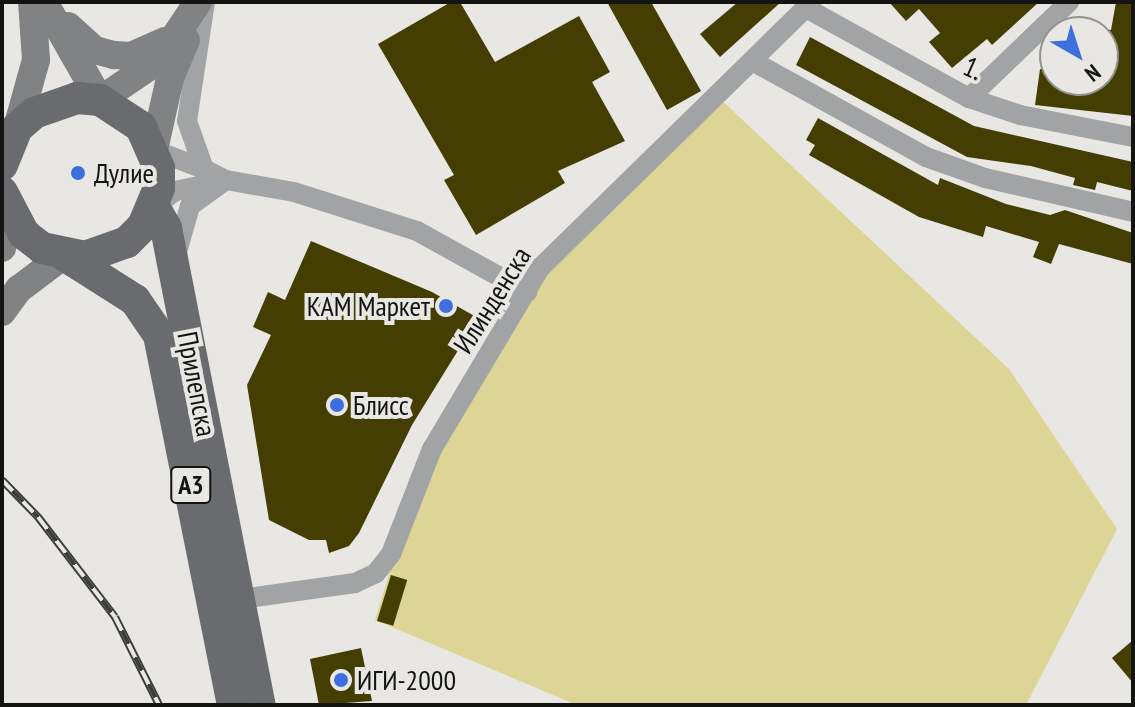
<!DOCTYPE html>
<meta charset="utf-8">
<style>
body{margin:0}
#map{position:relative;width:1135px;height:707px;overflow:hidden;background:#e8e7e3;font-family:"PT Sans Narrow",sans-serif}
div>[style]{position:absolute}
[style*='--x']{left:calc(var(--x)*1px);top:calc(var(--y)*1px);width:calc(var(--w)*1px);rotate:calc(var(--a)*1deg)}
.green>*{inset:0;background:#ddd595}
.building>*{inset:0;background:#453e03;transform-origin:0 0}
.street>*{height:20px;margin:-10px;padding:0 10px;transform-origin:10px;border-radius:10px;background:#a2a3a5}
.secondary>*{height:28px;margin:-14px;padding:0 14px;transform-origin:14px;border-radius:14px;background:#818284}
.primary>*{height:32px;margin:-16px;padding:0 16px;transform-origin:16px;border-radius:16px;background:#696b6e}
.rail>*{height:8px;margin-top:-4px;transform-origin:0;background:repeating-linear-gradient(90deg,#e8e7e3 0 15px,#3d3d3c 0 30px);box-sizing:border-box;border-block:2px solid #3d3d3c}
.dots>*{width:22px;height:22px;translate:-50% -50%;box-sizing:border-box;border:4px solid #e8e7e3;border-radius:50%}
span{translate:-50% -50%;white-space:nowrap;text-align:center;line-height:1.15;-webkit-text-stroke:8px #e8e7e3;paint-order:stroke}
.shield-label span{padding:2px 6px;background:#e8e7e3;border:2px solid;border-radius:6px;-webkit-text-stroke-width:0}
.shield-label{font-size:26px;color:#131312;font-weight:700}
.street-label{font-size:28px;color:#131312}
.poi-label{font-size:28px;color:#131312}
.left{translate:0 -50%;text-align:left}
.right{translate:-100% -50%;text-align:right}
.frame{position:absolute;inset:0;border:4px solid #131312;pointer-events:none}
.north{position:absolute;left:1039px;top:16px;width:80px;height:80px;box-sizing:border-box;background:#e8e7e3;border:2px solid #93928f;border-radius:50%;rotate:141deg;font-size:22px;font-weight:700;line-height:32px;text-align:center;color:#131312}
.north::after{content:'';display:block;margin:auto;width:28px;height:36px;background:#3d6fdf;clip-path:polygon(50% 0,100% 100%,50% 72%,0 100%)}
</style>
<div id="map">
<div class="green">
<i style="clip-path:polygon(718px 97px,1009px 369px,1117px 529px,1026px 705px,577px 705px,375px 620px,417px 482px,540px 268px)"></i>
</div>
<div class="building">
<i style="clip-path:polygon(451px 2px,460px 2px,495px 62px,579px 16px,610px 72px,592px 82px,625px 141px,558px 171px,565px 183px,476px 235px,444px 180px,454px 175px,378px 44px)"></i>
<i style="clip-path:polygon(607px 2px,651px 2px,701px 91px,667px 110px)"></i>
<i style="clip-path:polygon(738px 2px,781px 2px,720px 57px,700px 34px)"></i>
<i style="clip-path:polygon(889px 2px,1039px 2px,992px 45px,987px 39px,952px 68px,929px 42px,940px 33px,919px 9px,906px 21px)"></i>
<i style="clip-path:polygon(1116px 2px,1133px 2px,1133px 116px,1035px 105px,1040px 69px,1055px 71px,1055px 80px,1103px 80px,1103px 29px,1111px 30px)"></i>
<i style="clip-path:polygon(810px 37px,974px 126px,1133px 162px,1133px 191px,1097px 182px,1095px 190px,1073px 185px,1075px 178px,1031px 166px,967px 157px,796px 65px)"></i>
<i style="clip-path:polygon(818px 118px,938px 185px,940px 178px,1006px 204px,1050px 215px,1065px 210px,1133px 233px,1133px 264px,1059px 244px,1051px 264px,1033px 257px,1039px 242px,986px 226px,983px 237px,919px 217px,809px 155px,815px 145px,806px 140px)"></i>
<i style="clip-path:polygon(311px 241px,432px 292px,478px 318px,412px 425px,359px 533px,349px 546px,329px 553px,326px 540px,309px 540px,269px 520px,247px 385px,271px 335px,253px 327px,268px 292px,285px 300px)"></i>
<i style="left:391px;top:575px;width:17px;height:48px;rotate:17deg"></i>
<i style="clip-path:polygon(1133px 640px,1133px 683px,1112px 658px)"></i>
<i style="clip-path:polygon(361px 648px,372px 701px,319px 705px,310px 659px)"></i>
</div>
<div class="street">
<i style="--x:205;--y:2;--w:120;--a:98.6"></i>
<i style="--x:187;--y:121;--w:51;--a:70.5"></i>
<i style="--x:204;--y:169;--w:25;--a:27"></i>
<i style="--x:226;--y:180;--w:69;--a:10"></i>
<i style="--x:294;--y:192;--w:129;--a:17.6"></i>
<i style="--x:417;--y:231;--w:126;--a:29"></i>
<i style="--x:806;--y:8;--w:186;--a:28.9"></i>
<i style="--x:969;--y:98;--w:54;--a:18.4"></i>
<i style="--x:1020;--y:115;--w:115;--a:11"></i>
<i style="--x:754;--y:62;--w:196;--a:28.9"></i>
<i style="--x:926;--y:157;--w:63;--a:19.6"></i>
<i style="--x:985;--y:178;--w:152;--a:12.9"></i>
<i style="--x:969;--y:98;--w:139;--a:-43.8"></i>
<i style="--x:154;--y:150;--w:53;--a:20.8"></i>
<i style="--x:154;--y:207;--w:26;--a:-37"></i>
<i style="--x:175;--y:191;--w:44;--a:-11.8"></i>
<i style="--x:177;--y:252;--w:48;--a:-74.2"></i>
<i style="--x:190;--y:206;--w:44;--a:-35.8"></i>
<i style="--x:241;--y:599;--w:115;--a:-8"></i>
<i style="--x:355;--y:583;--w:23;--a:-25"></i>
<i style="--x:376;--y:573;--w:24;--a:-52"></i>
<i style="--x:391;--y:554;--w:113;--a:-68.7"></i>
<i style="--x:432;--y:449;--w:211;--a:-59.2"></i>
<i style="--x:540;--y:268;--w:380;--a:-44.4"></i>
</div>
<div class="secondary">
<i style="--x:44;--y:2;--w:113;--a:60.3"></i>
<i style="--x:100;--y:100;--w:71;--a:-34.1"></i>
<i style="--x:159;--y:60;--w:70;--a:-56.1"></i>
<i style="--x:68;--y:26;--w:36;--a:42"></i>
<i style="--x:95;--y:50;--w:20;--a:15"></i>
<i style="--x:114;--y:55;--w:17;--a:3"></i>
<i style="--x:131;--y:56;--w:37;--a:-24"></i>
<i style="--x:17;--y:128;--w:71;--a:-74.4"></i>
<i style="--x:36;--y:60;--w:58;--a:-93.9"></i>
<i style="--x:154;--y:150;--w:74;--a:-77.5"></i>
<i style="--x:170;--y:78;--w:41;--a:-67.2"></i>
<i style="--x:2;--y:248;--w:33;--a:-76"></i>
<i style="--x:2;--y:312;--w:29;--a:-54"></i>
<i style="--x:19;--y:289;--w:56;--a:-37.1"></i>
</div>
<div class="primary">
<i style="--x:2;--y:165;--w:40;--a:-68"></i>
<i style="--x:17;--y:128;--w:23;--a:-41"></i>
<i style="--x:34;--y:113;--w:46;--a:-19.2"></i>
<i style="--x:77;--y:98;--w:23;--a:5"></i>
<i style="--x:100;--y:100;--w:49;--a:33.4"></i>
<i style="--x:141;--y:127;--w:45;--a:66.3"></i>
<i style="--x:159;--y:168;--w:20;--a:90"></i>
<i style="--x:159;--y:188;--w:41;--a:112.8"></i>
<i style="--x:143;--y:226;--w:23;--a:135"></i>
<i style="--x:127;--y:242;--w:45;--a:160.3"></i>
<i style="--x:85;--y:257;--w:44;--a:-168.2"></i>
<i style="--x:42;--y:248;--w:23;--a:-142"></i>
<i style="--x:24;--y:234;--w:47;--a:-117.6"></i>
<i style="--x:154;--y:207;--w:24;--a:60"></i>
<i style="--x:166;--y:228;--w:486;--a:78.9"></i>
<i style="--x:64;--y:255;--w:84;--a:32.4"></i>
<i style="--x:135;--y:300;--w:42;--a:55.6"></i>
<i style="--x:159;--y:335;--w:377;--a:78.7"></i>
</div>
<div class="rail">
<i style="--x:2;--y:480;--w:52;--a:45.8"></i>
<i style="--x:38;--y:517;--w:126;--a:52.4"></i>
<i style="--x:115;--y:617;--w:98;--a:63.4"></i>
</div>
<div class="dots">
<i style="left:78px;top:173px;background:#3d6fdf"></i>
<i style="left:446px;top:306px;background:#3d6fdf"></i>
<i style="left:337px;top:405px;background:#3d6fdf"></i>
<i style="left:341px;top:680px;background:#3d6fdf"></i>
</div>
<div class="shield-label">
<span style="left:191px;top:485px">A3</span>
</div>
<div class="street-label">
<span style="left:973px;top:68px;rotate:24deg">1.</span>
<span style="left:492px;top:300px;rotate:-58deg">Илинденска</span>
<span style="left:197px;top:384px;rotate:79deg">Прилепска</span>
</div>
<div class="poi-label">
<span class="left" style="left:94px;top:173px">Дулие</span>
<span class="right" style="left:430px;top:306px">КАМ Маркет</span>
<span class="left" style="left:353px;top:405px">Блисс</span>
<span class="left" style="left:357px;top:680px">ИГИ-2000</span>
</div>
<div class="frame"></div>
<div class="north">N</div>
</div>
